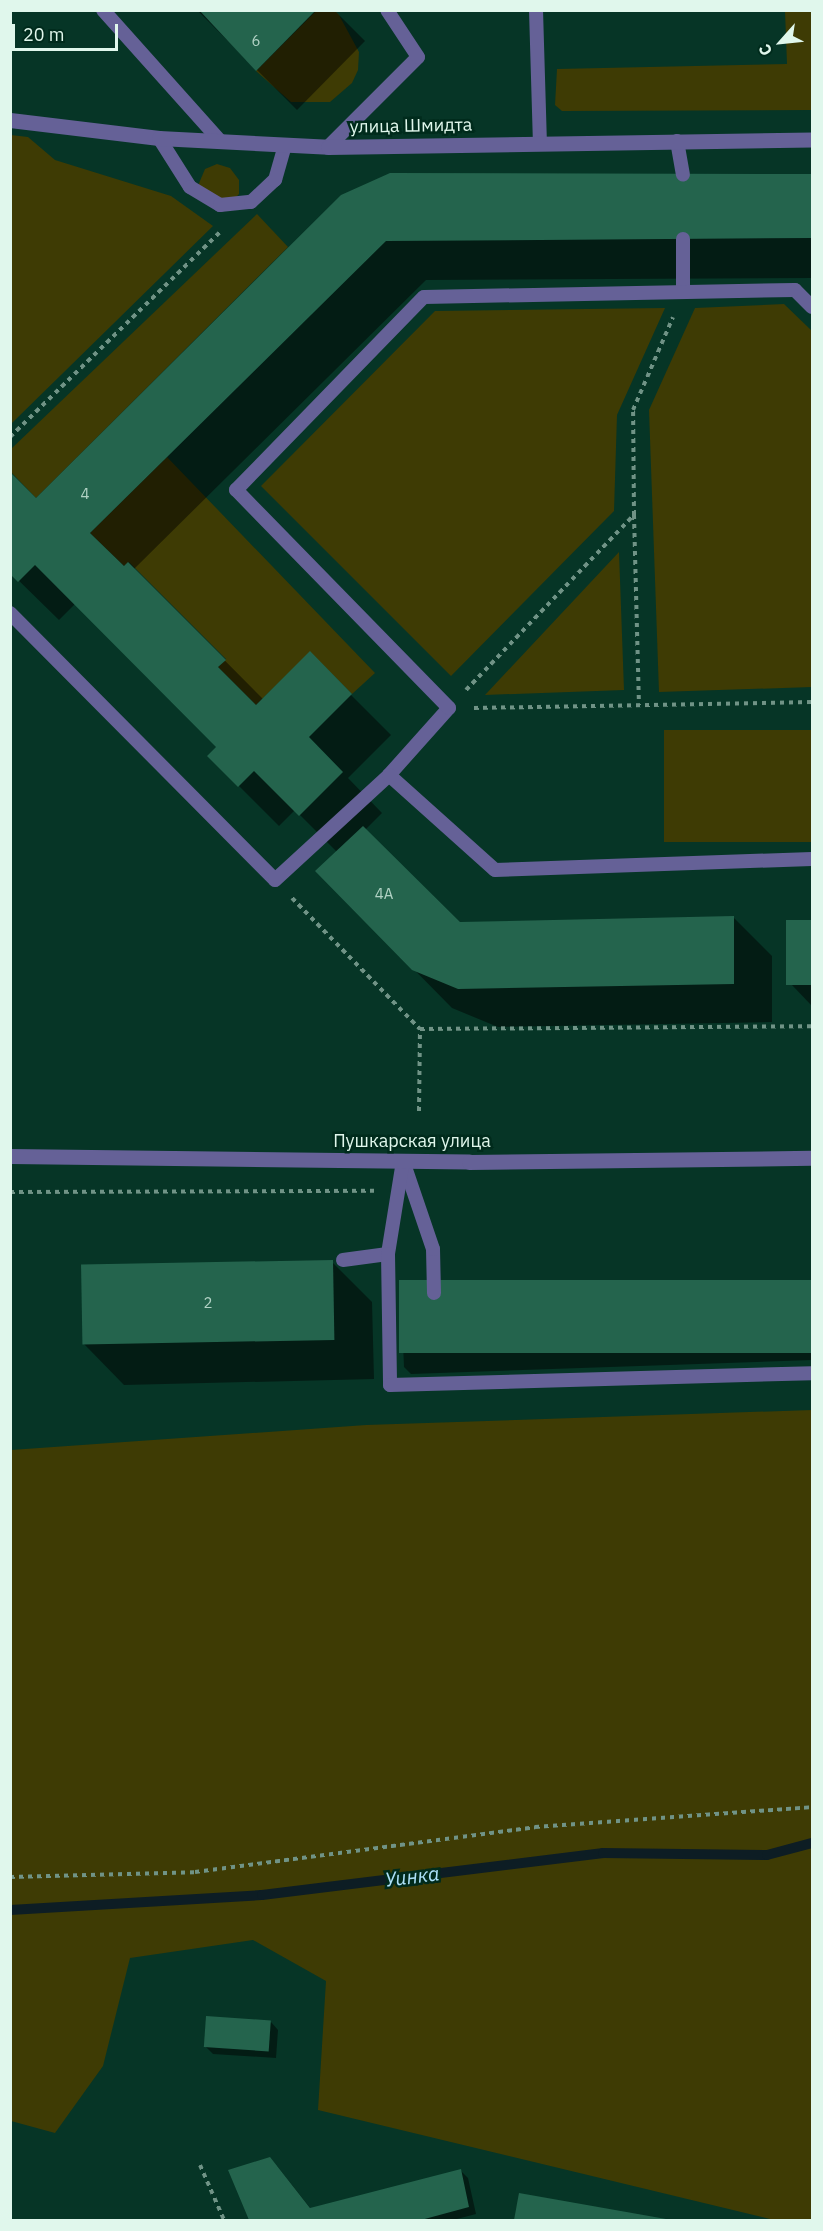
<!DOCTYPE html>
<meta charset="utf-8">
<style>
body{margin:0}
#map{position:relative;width:823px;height:2231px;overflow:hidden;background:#063526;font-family:"IBM Plex Sans",sans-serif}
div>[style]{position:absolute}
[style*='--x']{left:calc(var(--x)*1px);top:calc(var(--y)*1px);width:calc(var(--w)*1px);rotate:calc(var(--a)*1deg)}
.green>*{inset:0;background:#3e3b04;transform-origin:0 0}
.shadow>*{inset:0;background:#0007}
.stream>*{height:10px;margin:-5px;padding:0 5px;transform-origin:5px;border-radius:5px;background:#0d1d24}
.building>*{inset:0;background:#24644d;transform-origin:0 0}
.path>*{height:4px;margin-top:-2px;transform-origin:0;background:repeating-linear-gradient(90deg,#709386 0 4.5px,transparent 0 9px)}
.service>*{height:14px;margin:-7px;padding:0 7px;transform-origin:7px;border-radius:7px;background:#656197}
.minor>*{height:15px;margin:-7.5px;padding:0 7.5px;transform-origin:7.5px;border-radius:7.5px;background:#656197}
.tertiary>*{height:15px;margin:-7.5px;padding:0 7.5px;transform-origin:7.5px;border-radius:7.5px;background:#656197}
span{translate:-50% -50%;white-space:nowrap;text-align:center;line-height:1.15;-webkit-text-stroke:5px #002b1c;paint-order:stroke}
.number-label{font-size:15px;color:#b1d2c4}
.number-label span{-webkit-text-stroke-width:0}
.street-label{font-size:18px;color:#e0f7ec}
.water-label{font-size:20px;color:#ade1f8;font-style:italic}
.frame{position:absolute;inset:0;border:12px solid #e0f7ec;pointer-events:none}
.north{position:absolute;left:751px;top:12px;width:60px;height:60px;-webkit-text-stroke:4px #002b1c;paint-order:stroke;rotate:243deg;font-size:16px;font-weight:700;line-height:24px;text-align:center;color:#e0f7ec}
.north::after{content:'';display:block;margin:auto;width:21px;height:27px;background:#e0f7ec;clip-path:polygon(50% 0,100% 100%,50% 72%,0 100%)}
.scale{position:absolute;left:12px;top:24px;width:106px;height:27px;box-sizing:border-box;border:3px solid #e0f7ec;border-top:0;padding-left:8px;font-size:18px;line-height:21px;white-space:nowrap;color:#e0f7ec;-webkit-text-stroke:4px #002b1c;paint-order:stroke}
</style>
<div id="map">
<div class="green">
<i style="clip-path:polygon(316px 11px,335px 11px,339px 15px,359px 52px,358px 70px,352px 83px,330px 102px,291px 102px,256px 71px)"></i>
<i style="clip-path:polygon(785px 11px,812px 11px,812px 110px,562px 111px,555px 105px,557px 69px,787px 64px)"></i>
<i style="clip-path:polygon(11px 135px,28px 137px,55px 160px,171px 196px,213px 226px,11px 424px)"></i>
<i style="clip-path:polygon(217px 164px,230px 168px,239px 180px,239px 194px,229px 205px,197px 188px,205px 169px)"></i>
<i style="clip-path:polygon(257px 214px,288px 247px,36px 498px,11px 472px,11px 449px)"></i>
<i style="clip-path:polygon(784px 304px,812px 331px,812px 687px,659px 692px,649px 410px,695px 308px)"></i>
<i style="clip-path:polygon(665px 308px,617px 415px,614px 511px,451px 676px,261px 486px,435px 311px)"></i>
<i style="clip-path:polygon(167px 457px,375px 673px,352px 694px,310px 652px,256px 705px,218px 667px,226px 659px,129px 562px,124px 566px,90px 533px)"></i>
<i style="clip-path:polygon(619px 552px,624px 690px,484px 695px,485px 695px)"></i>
<i style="left:812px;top:730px;width:112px;height:148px;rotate:90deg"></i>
<i style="clip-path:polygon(812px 1410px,812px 2220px,774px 2220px,318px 2110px,326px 1981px,253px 1940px,130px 1958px,103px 2066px,55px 2133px,11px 2121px,11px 1450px,366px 1425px)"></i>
</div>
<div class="shadow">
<i style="clip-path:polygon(334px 10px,365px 41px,297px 110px,199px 12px)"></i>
<i style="clip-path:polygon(390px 174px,812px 176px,812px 278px,426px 280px,134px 569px,264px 700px,310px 654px,391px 735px,348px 778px,382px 813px,365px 830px,460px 923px,734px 918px,772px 956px,772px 1022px,498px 1027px,452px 1008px,317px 871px,337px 852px,295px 810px,279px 826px,209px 756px,218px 747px,75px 604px,59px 620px,10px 572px,36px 500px)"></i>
<i style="clip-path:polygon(812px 921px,812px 1006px,791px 984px,787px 922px)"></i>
<i style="clip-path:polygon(332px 1262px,372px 1302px,374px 1379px,124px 1385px,84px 1344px)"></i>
<i style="clip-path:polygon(812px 1281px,812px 1360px,411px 1374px,404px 1367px,401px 1295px)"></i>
<i style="clip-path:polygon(271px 2022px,278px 2030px,276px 2058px,213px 2054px,205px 2046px)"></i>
<i style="clip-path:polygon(277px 2166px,311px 2209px,461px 2171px,468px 2178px,476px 2214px,453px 2220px,251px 2220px,230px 2171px)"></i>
<i style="clip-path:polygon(520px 2195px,664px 2220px,516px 2220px)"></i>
</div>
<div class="stream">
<i style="--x:10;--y:1910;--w:252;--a:-3.4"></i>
<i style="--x:262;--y:1895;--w:344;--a:-7"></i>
<i style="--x:603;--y:1853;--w:164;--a:0.7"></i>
<i style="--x:767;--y:1855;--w:47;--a:-14.9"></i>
</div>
<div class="building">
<i style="clip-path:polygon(199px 10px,316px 10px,256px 71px)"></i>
<i style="clip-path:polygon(390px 173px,812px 174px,812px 238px,386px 241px,90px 533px,124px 566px,128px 562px,226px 660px,218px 667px,256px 705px,310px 651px,352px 694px,309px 737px,343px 772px,299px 816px,254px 771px,238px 787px,207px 756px,216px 747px,35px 565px,18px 582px,10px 574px,10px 472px,36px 498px,341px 195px)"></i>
<i style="clip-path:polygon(363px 826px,460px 922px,734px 916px,734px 984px,458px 989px,412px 970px,315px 871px)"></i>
<i style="left:786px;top:920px;width:26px;height:65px"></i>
<i style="left:333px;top:1260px;width:80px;height:252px;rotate:89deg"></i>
<i style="left:812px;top:1280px;width:73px;height:413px;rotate:90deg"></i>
<i style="left:206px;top:2016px;width:65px;height:31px;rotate:4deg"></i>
<i style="clip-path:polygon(270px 2157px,310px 2208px,461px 2169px,469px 2207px,421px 2220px,249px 2220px,228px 2170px)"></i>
<i style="clip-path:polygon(519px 2193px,666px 2219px,666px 2220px,514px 2220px)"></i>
</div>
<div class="path">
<i style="--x:10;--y:437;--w:296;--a:-44.3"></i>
<i style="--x:634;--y:515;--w:105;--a:-90.5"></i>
<i style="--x:633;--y:410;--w:101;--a:-66.7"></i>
<i style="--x:466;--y:690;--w:243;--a:-46.2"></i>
<i style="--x:634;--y:515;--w:190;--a:88.5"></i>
<i style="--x:474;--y:708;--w:338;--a:-1"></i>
<i style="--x:292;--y:898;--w:183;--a:45.7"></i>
<i style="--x:420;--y:1029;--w:392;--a:-0.4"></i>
<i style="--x:419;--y:1111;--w:82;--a:-89.3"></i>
<i style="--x:10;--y:1192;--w:364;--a:-0.2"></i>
<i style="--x:10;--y:1877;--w:185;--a:-1.5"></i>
<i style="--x:195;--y:1872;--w:343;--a:-7.5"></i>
<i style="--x:535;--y:1827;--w:278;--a:-4.1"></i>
<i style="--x:200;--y:2165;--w:60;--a:66.4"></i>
</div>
<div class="service">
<i style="--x:103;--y:10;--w:176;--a:48.2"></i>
<i style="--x:536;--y:10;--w:133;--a:88.3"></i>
<i style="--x:159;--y:138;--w:58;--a:57.7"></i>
<i style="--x:190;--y:187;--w:35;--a:31"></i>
<i style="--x:220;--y:205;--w:31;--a:-6"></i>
<i style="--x:251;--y:202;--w:33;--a:-43"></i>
<i style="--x:275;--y:180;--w:36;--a:-74"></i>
<i style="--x:677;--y:141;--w:34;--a:80"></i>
<i style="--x:328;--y:147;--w:127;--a:-45"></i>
<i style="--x:418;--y:57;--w:56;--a:-123.4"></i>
<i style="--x:683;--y:239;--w:53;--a:90"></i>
<i style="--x:10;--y:613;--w:376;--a:45.2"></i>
<i style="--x:275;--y:880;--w:155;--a:-42.6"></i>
<i style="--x:389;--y:775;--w:90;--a:-48.2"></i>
<i style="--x:449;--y:708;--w:305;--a:-134.3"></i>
<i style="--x:236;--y:490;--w:269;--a:-45.8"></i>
<i style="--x:424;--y:297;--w:371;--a:-1.1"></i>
<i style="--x:795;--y:290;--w:24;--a:45"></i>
<i style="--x:389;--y:775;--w:142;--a:41.9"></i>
<i style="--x:495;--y:870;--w:317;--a:-2"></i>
<i style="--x:343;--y:1260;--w:45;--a:-7.6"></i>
<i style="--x:434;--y:1293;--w:44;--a:-91.3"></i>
<i style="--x:433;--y:1249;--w:93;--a:-108.8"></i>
<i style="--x:403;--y:1161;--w:94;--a:99.2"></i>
<i style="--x:388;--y:1254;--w:131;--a:89.1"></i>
<i style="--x:390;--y:1385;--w:422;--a:-1.6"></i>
</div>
<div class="minor">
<i style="--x:10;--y:120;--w:150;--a:6.9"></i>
<i style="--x:159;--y:138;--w:169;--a:3"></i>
<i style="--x:328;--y:147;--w:484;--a:-0.9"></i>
</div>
<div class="tertiary">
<i style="--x:10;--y:1156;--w:459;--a:0.7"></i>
<i style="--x:469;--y:1162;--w:343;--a:-0.7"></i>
</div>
<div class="number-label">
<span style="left:256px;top:41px">6</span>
<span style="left:85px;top:494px">4</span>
<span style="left:384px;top:894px">4А</span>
<span style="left:208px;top:1303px">2</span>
</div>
<div class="street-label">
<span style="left:411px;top:126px;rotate:-1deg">улица Шмидта</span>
<span style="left:412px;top:1141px">Пушкарская улица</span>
</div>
<div class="water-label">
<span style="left:412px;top:1876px;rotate:-7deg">Уинка</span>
</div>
<div class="frame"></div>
<div class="north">С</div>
<div class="scale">20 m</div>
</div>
